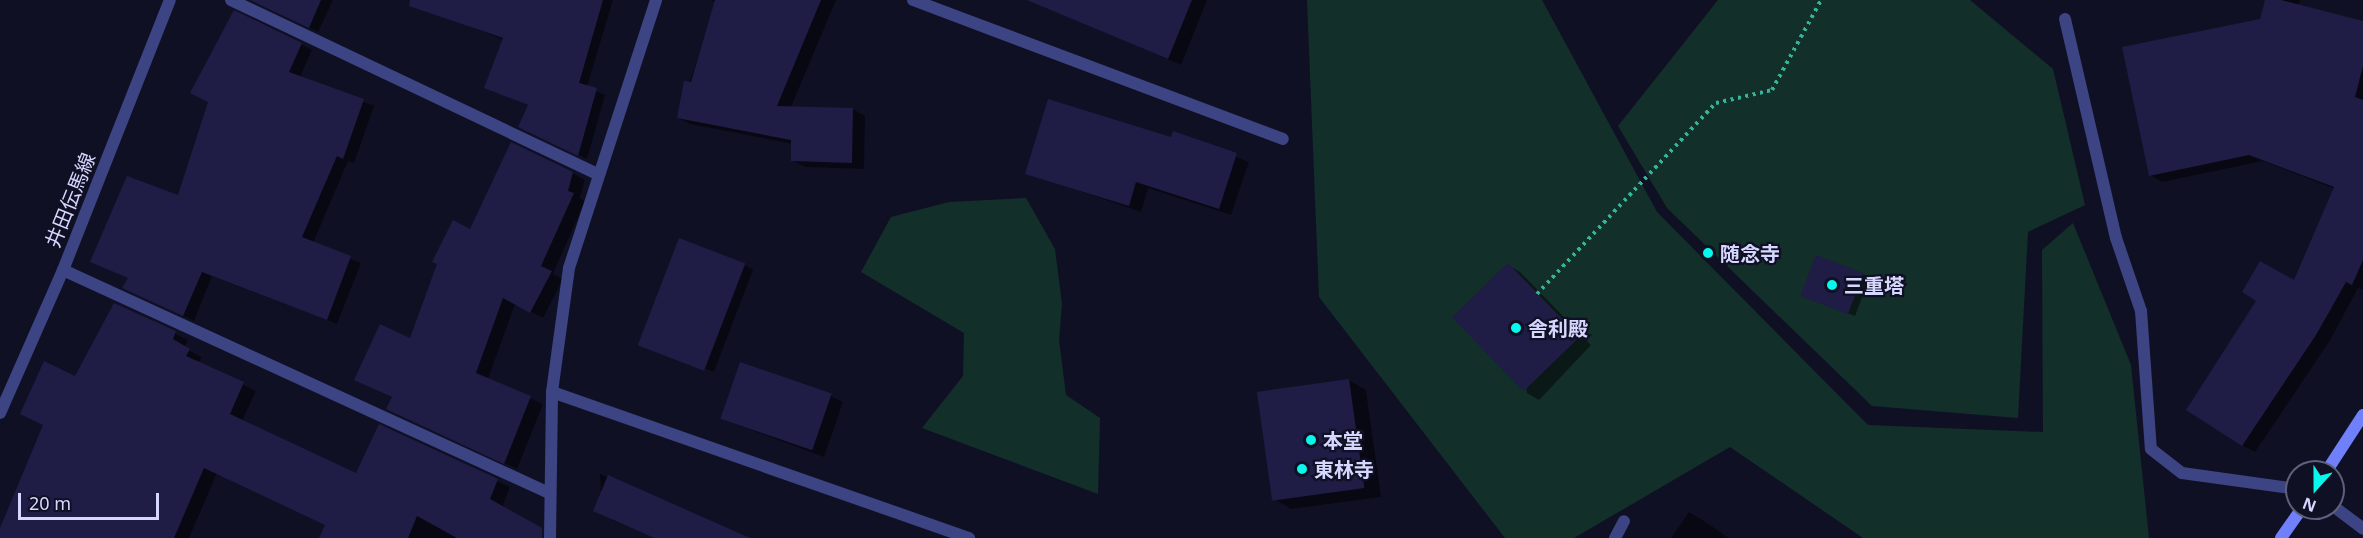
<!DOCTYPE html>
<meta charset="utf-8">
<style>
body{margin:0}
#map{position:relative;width:2363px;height:538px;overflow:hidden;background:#101025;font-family:"Noto Sans","Noto Sans JP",sans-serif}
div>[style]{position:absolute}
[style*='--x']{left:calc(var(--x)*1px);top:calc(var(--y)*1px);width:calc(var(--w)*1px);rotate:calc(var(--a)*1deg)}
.green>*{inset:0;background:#132f2a}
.shadow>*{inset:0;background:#0007}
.building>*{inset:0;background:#1f1c46;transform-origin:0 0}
.path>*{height:4px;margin-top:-2px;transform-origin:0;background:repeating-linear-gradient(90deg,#34b499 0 3px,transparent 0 7.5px)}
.lane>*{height:12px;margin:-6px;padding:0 6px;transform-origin:6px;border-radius:6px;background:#3c4483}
.street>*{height:12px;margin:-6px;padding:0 6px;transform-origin:6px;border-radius:6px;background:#3c4483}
.secondary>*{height:12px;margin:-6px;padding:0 6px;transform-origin:6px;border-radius:6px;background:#7080fa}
.dots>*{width:16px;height:16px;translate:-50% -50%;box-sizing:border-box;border:3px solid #101025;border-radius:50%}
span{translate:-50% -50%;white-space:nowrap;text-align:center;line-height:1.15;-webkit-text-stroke:4.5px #101025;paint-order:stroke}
.street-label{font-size:20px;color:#d6d7fe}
.poi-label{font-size:20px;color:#d6d7fe;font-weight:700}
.left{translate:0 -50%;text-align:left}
.north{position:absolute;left:2285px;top:460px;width:60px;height:60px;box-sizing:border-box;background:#101025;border:2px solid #5f607c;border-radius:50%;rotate:201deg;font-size:16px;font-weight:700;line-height:24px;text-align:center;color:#d6d7fe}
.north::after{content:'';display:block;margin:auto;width:21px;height:27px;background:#08f7ec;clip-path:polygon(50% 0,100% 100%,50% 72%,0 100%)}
.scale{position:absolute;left:18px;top:493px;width:141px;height:27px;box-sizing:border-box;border:3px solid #d6d7fe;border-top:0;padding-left:8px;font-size:18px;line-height:21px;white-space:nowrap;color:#d6d7fe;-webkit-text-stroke:4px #101025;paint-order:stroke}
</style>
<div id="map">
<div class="green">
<i style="clip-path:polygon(1307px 0,1542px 0,1657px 212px,1868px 425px,2043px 432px,2042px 250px,2073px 223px,2131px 365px,2149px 538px,1863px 538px,1730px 447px,1574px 538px,1505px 538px,1319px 297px)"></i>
<i style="clip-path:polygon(1718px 0,1970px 0,2053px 69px,2085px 205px,2028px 232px,2018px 418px,1872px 406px,1667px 208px,1618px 126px)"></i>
<i style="clip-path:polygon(1026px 198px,1055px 249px,1062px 304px,1059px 340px,1066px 395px,1100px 418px,1098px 494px,922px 428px,963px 376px,964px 333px,861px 272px,891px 217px,949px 202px)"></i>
</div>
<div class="shadow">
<i style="clip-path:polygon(252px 0,333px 0,318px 32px)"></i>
<i style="clip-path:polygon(461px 0,613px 0,587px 87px,605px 95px,587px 159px,528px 131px,529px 106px,486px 87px,504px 40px,453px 20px)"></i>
<i style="clip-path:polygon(710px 0,836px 0,791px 107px,853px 109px,865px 116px,864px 169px,805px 167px,793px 161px,793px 144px,690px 124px,678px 118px,716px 2px)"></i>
<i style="clip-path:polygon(1098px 0,1207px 0,1181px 65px,1088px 25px)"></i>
<i style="clip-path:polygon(2266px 0,2301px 0,2297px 6px,2363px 22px,2363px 290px,2358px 288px,2329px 342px,2255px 452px,2242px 445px,2294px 282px,2335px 189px,2263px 161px,2162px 182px,2150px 175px,2261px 20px)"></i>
<i style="clip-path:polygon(301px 44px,312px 50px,300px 77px,374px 106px,354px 163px,348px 161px,313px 243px,361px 263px,337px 324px,212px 276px,194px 321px,134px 293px,129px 278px,103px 267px,179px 197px)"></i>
<i style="clip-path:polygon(1174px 133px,1249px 162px,1231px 215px,1148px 188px,1141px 212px,1027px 173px,1172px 139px)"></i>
<i style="clip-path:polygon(573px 173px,585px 180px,580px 198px,585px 201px,553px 274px,563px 279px,543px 318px,515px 304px,488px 379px,543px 404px,517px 469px,400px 415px,393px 398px,368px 386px,411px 340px,471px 231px)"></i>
<i style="clip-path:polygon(744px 264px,753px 270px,714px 372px,644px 346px)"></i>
<i style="clip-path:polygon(1508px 265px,1520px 272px,1591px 345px,1539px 400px,1527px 393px)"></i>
<i style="clip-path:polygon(1863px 274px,1869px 278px,1855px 316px,1802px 296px)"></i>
<i style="clip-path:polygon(115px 305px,188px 340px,184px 348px,202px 357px,198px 363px,256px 391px,242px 421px,356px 475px,380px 426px,510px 487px,502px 508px,536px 538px,321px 538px,327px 525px,217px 473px,189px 538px,0 538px)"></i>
<i style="clip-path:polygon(1349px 380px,1366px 390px,1381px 497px,1291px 509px,1274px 499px)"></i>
<i style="clip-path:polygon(831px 396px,843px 402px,824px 457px,722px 419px)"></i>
<i style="clip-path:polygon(600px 474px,699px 517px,736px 538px,654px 538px,614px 521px,602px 513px)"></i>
<i style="clip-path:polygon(1689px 512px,1701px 519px,1729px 538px,1671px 538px)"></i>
</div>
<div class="building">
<i style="clip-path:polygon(250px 0,321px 0,309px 28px)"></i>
<i style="clip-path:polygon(410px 0,603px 0,579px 83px,597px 88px,578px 156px,518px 127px,528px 105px,484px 88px,503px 38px,409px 6px)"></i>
<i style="clip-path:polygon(715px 0,821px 0,777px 106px,853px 108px,852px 163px,791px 161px,791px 140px,677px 118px,684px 81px,691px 82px)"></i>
<i style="clip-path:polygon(1027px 0,1192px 0,1168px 59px)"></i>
<i style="clip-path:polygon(2265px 0,2281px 0,2363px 21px,2363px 66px,2355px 97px,2363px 100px,2363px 260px,2352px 285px,2346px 282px,2316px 335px,2242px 446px,2186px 410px,2256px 301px,2242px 292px,2260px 261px,2294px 280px,2334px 187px,2249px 155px,2149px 176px,2122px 47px,2260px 19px)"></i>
<i style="clip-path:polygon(234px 10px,302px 43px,289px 72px,364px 99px,343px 159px,337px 156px,302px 237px,351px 256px,327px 320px,202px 272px,183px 316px,122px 288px,128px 278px,90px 262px,127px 176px,178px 195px,208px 102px,190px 93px)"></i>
<i style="clip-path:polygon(1048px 99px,1171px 137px,1173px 131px,1237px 153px,1219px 209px,1136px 182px,1129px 206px,1025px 174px)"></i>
<i style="clip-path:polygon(511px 142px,573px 172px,568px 191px,574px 193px,541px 266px,552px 271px,530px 313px,503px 298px,476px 373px,531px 396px,504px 464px,386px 409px,392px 397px,354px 380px,380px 324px,410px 338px,437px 264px,432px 262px,453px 220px,470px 229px)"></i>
<i style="left:679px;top:238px;width:71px;height:115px;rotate:21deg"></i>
<i style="left:1816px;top:255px;width:51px;height:44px;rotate:21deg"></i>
<i style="left:1508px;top:263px;width:103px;height:78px;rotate:46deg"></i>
<i style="clip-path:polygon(114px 303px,176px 331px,173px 339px,190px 349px,186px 356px,244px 382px,230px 414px,356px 473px,379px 424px,498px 479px,490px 499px,542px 528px,542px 538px,457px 538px,417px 516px,408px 538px,319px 538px,325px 525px,204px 468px,174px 538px,0 538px,0 528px,43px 425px,20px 414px,44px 361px,75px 376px)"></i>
<i style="left:740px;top:362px;width:97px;height:60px;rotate:19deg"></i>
<i style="left:1349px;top:379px;width:110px;height:93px;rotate:82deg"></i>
<i style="clip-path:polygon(608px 475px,750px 538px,654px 538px,593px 511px)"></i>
</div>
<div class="path">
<i style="--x:1537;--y:294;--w:262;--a:-46.9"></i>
<i style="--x:1716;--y:103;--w:57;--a:-13.1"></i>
<i style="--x:1772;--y:90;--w:102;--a:-61.4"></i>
</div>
<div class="lane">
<i style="--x:2065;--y:19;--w:225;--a:76.9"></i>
<i style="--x:2116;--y:238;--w:77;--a:71.1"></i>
<i style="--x:2141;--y:311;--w:138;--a:85.9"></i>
<i style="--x:2151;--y:449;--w:39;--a:38"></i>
<i style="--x:2182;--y:473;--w:116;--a:7.9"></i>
</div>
<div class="street">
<i style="--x:231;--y:0;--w:405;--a:25.4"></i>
<i style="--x:913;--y:0;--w:395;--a:20.6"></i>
<i style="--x:63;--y:270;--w:535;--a:24.65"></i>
<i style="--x:552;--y:392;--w:442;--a:19.3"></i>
<i style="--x:0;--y:413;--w:156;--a:-66.2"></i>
<i style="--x:63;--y:270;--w:290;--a:-68.4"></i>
<i style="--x:2333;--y:506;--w:38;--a:37"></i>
<i style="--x:550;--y:538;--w:146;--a:-89.2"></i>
<i style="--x:552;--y:392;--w:125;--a:-82.2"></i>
<i style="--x:569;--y:268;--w:282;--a:-72"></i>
<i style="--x:1615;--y:538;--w:19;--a:-62"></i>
</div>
<div class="secondary">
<i style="--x:2326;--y:472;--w:68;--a:-57"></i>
<i style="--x:2281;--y:538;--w:37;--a:-55"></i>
</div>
<div class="dots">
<i style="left:1708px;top:253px;background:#08f7ec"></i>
<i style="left:1832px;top:285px;background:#08f7ec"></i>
<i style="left:1516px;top:328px;background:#08f7ec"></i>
<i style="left:1311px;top:440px;background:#08f7ec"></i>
<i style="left:1302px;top:469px;background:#08f7ec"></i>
</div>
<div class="street-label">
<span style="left:70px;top:200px;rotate:-68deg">井田伝馬線</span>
</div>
<div class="poi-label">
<span class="left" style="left:1720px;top:253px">随念寺</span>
<span class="left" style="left:1844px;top:285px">三重塔</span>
<span class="left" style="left:1528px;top:328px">舎利殿</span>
<span class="left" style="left:1323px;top:440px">本堂</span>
<span class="left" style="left:1314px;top:469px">東林寺</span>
</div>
<div class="north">N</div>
<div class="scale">20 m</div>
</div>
